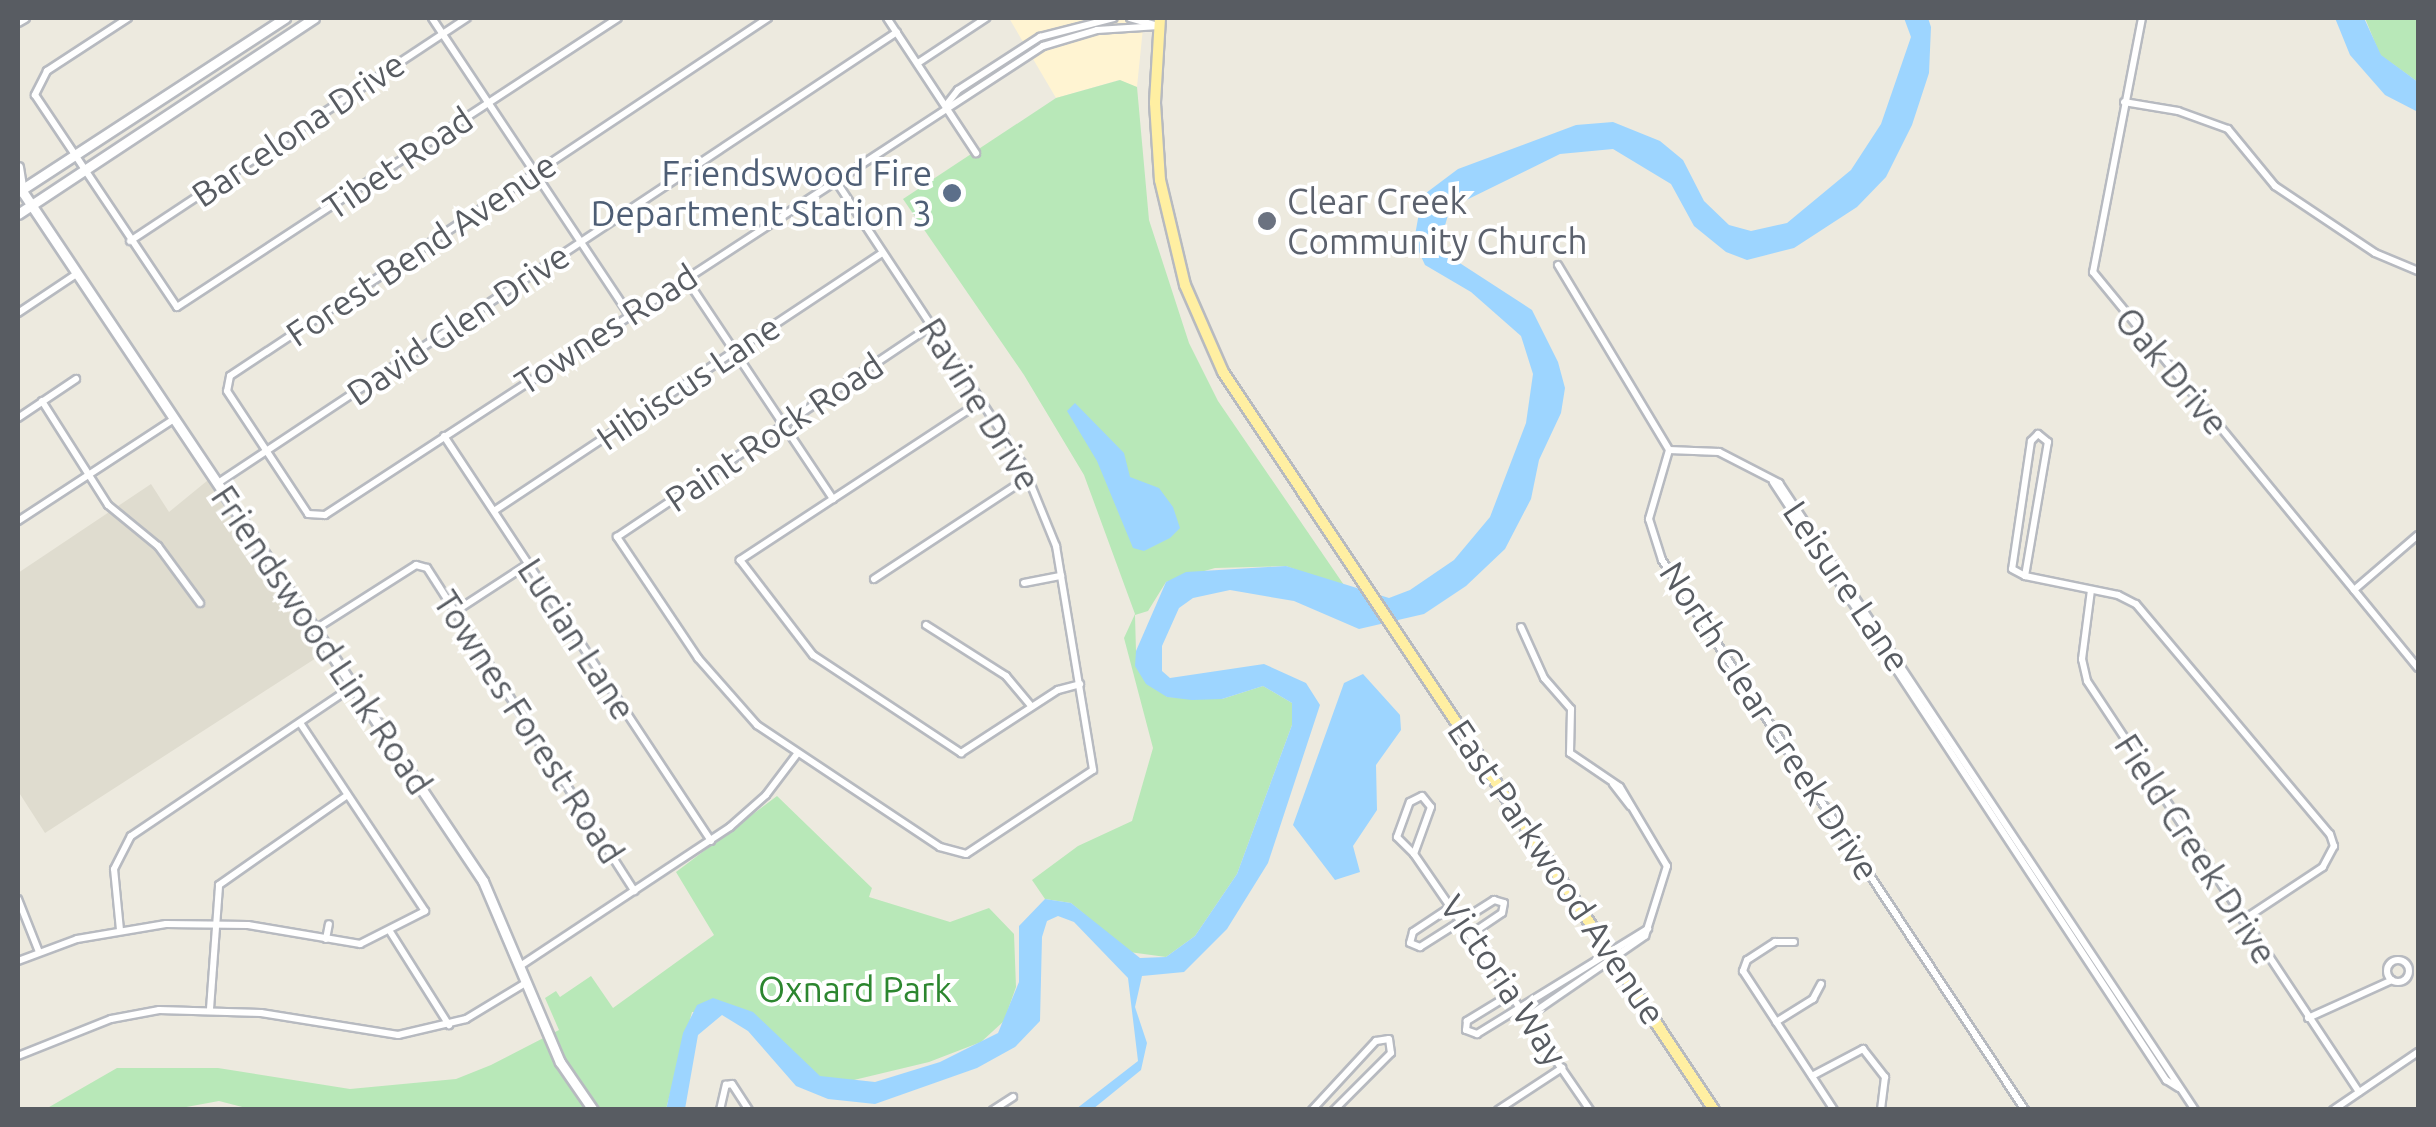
<!DOCTYPE html>
<style>
body{margin:0}
#map{position:relative;width:2436px;height:1127px;overflow:hidden;background:#edeadf;font-family:Ubuntu,sans-serif}
div>[style]{position:absolute}
[style*='--x']{left:calc(var(--x)*1px);top:calc(var(--y)*1px);width:calc(var(--w)*1px);rotate:calc(var(--a)*1deg)}
.commercial>*{inset:0;background:#fff4d2}
.education>*{inset:0;background:#dfdccf}
.green>*{inset:0;background:#b8e8b8}
.water>*{inset:0;background:#9dd5ff}
.roads{filter:drop-shadow(2px 0 #b7bac0) drop-shadow(-2px 0 #b7bac0) drop-shadow(0 2px #b7bac0) drop-shadow(0 -2px #b7bac0)}
.minor>*{height:6px;margin:-3px;padding:0 3px;transform-origin:3px;border-radius:3px;background:#fff}
.minor>.ring{margin:-3px;padding:0;box-sizing:content-box;background:none;border:6px solid #fff;border-radius:50%}
.tertiary>*{height:8px;margin:-4px;padding:0 4px;transform-origin:4px;border-radius:4px;background:#fff}
.secondary>*{height:9px;margin:-4.5px;padding:0 4.5px;transform-origin:4.5px;border-radius:4.5px;background:#fff}
.primary>*{height:10px;margin:-5px;padding:0 5px;transform-origin:5px;border-radius:5px;background:#ffefa2}
.dots>*{width:28px;height:28px;translate:-50% -50%;box-sizing:border-box;border:5px solid #fff;border-radius:50%}
span{translate:-50% -50%;white-space:nowrap;text-align:center;line-height:1.15;-webkit-text-stroke:8px #fff;paint-order:stroke}
.street-label{font-size:35px;color:#585c62}
.service-label{font-size:35px;color:#4e5e75}
.right{translate:-100% -50%;text-align:right}
.worship-label{font-size:35px;color:#5b616d}
.left{translate:0 -50%;text-align:left}
.park-label{font-size:35px;color:#2c862f}
.frame{position:absolute;inset:0;border:20px solid #585c62;pointer-events:none}
</style>
<div id="map">
<div class="commercial">
<i style="clip-path:polygon(1009px 18px,1144px 18px,1137px 87px,1119px 80px,1056px 98px)"></i>
</div>
<div class="education">
<i style="clip-path:polygon(213px 476px,327px 651px,45px 833px,18px 791px,18px 573px,151px 484px,169px 512px)"></i>
</div>
<div class="green">
<i style="clip-path:polygon(2365px 18px,2418px 18px,2418px 82px,2380px 55px)"></i>
<i style="clip-path:polygon(1120px 80px,1137px 87px,1149px 220px,1189px 343px,1218px 401px,1346px 588px,1286px 566px,1215px 568px,1166px 582px,1148px 611px,1135px 615px,1136px 651px,1167px 697px,1222px 699px,1263px 686px,1292px 703px,1292px 725px,1237px 874px,1195px 936px,1166px 957px,1129px 952px,1071px 903px,1045px 899px,1032px 880px,1078px 846px,1132px 821px,1153px 748px,1124px 638px,1135px 614px,1084px 475px,1024px 375px,903px 199px,1056px 98px)"></i>
<i style="clip-path:polygon(777px 796px,872px 888px,869px 897px,950px 922px,989px 908px,1014px 934px,1016px 987px,1004px 1021px,981px 1042px,929px 1062px,833px 1085px,806px 1069px,752px 1012px,692px 1012px,666px 1109px,254px 1110px,219px 1101px,170px 1110px,44px 1110px,117px 1068px,218px 1068px,350px 1089px,456px 1079px,491px 1065px,559px 1030px,545px 998px,556px 991px,560px 997px,591px 976px,613px 1008px,714px 935px,676px 872px)"></i>
</div>
<div class="water">
<i style="clip-path:polygon(1904px 18px,1928px 18px,1931px 27px,1929px 73px,1912px 125px,1886px 177px,1857px 207px,1794px 248px,1747px 260px,1726px 252px,1694px 226px,1671px 184px,1613px 149px,1560px 154px,1450px 208px,1442px 236px,1452px 258px,1532px 310px,1558px 362px,1565px 388px,1561px 413px,1539px 460px,1531px 499px,1505px 549px,1466px 586px,1424px 614px,1359px 629px,1294px 601px,1230px 590px,1193px 598px,1179px 608px,1162px 646px,1162px 671px,1170px 678px,1264px 664px,1306px 683px,1320px 705px,1268px 863px,1227px 929px,1184px 972px,1142px 976px,1135px 1007px,1147px 1043px,1141px 1070px,1093px 1109px,1076px 1109px,1138px 1061px,1128px 978px,1074px 922px,1058px 916px,1047px 921px,1042px 937px,1040px 1021px,1015px 1047px,977px 1068px,875px 1104px,828px 1099px,796px 1086px,748px 1031px,722px 1015px,698px 1035px,685px 1109px,666px 1110px,683px 1033px,697px 1005px,713px 998px,753px 1012px,820px 1076px,875px 1082px,940px 1062px,998px 1033px,1019px 982px,1019px 926px,1045px 899px,1071px 903px,1140px 958px,1166px 957px,1195px 936px,1237px 874px,1292px 725px,1292px 703px,1263px 686px,1222px 699px,1192px 700px,1167px 697px,1146px 684px,1135px 666px,1136px 651px,1166px 582px,1186px 572px,1286px 566px,1389px 598px,1410px 590px,1454px 560px,1490px 517px,1526px 423px,1533px 374px,1521px 336px,1471px 292px,1425px 265px,1414px 241px,1422px 196px,1458px 169px,1576px 125px,1613px 122px,1660px 141px,1683px 160px,1704px 201px,1729px 225px,1751px 231px,1787px 223px,1851px 170px,1881px 124px,1911px 37px)"></i>
<i style="clip-path:polygon(2335px 18px,2364px 18px,2381px 55px,2418px 82px,2418px 112px,2385px 95px,2350px 55px)"></i>
<i style="clip-path:polygon(1075px 403px,1124px 453px,1130px 477px,1159px 488px,1173px 507px,1180px 528px,1170px 538px,1144px 551px,1133px 548px,1097px 461px,1067px 411px)"></i>
<i style="clip-path:polygon(1363px 674px,1400px 715px,1401px 730px,1376px 765px,1377px 810px,1353px 846px,1360px 872px,1335px 880px,1293px 825px,1344px 683px)"></i>
</div>
<div class="roads">
<div class="minor">
<i style="--x:128;--y:18;--w:97;--a:146.8"></i>
<i style="--x:47;--y:71;--w:27;--a:117"></i>
<i style="--x:35;--y:95;--w:255;--a:56.2"></i>
<i style="--x:177;--y:307;--w:527;--a:-33.24"></i>
<i style="--x:432;--y:18;--w:356;--a:56.4"></i>
<i style="--x:768;--y:18;--w:646;--a:146.36"></i>
<i style="--x:230;--y:376;--w:15;--a:101"></i>
<i style="--x:227;--y:391;--w:147;--a:56.6"></i>
<i style="--x:308;--y:514;--w:17;--a:3"></i>
<i style="--x:325;--y:515;--w:858;--a:-33.15"></i>
<i style="--x:1043;--y:46;--w:56;--a:-16.5"></i>
<i style="--x:1097;--y:30;--w:62;--a:-3.7"></i>
<i style="--x:887;--y:18;--w:162;--a:56.6"></i>
<i style="--x:1130;--y:18;--w:29;--a:16"></i>
<i style="--x:2142;--y:18;--w:259;--a:100.9"></i>
<i style="--x:2093;--y:272;--w:512;--a:50.62"></i>
<i style="--x:918;--y:63;--w:82;--a:-33.5"></i>
<i style="--x:2124;--y:102;--w:55;--a:9.5"></i>
<i style="--x:2178;--y:111;--w:53;--a:19.8"></i>
<i style="--x:2228;--y:129;--w:74;--a:50.5"></i>
<i style="--x:2275;--y:186;--w:120;--a:33.8"></i>
<i style="--x:2375;--y:253;--w:47;--a:22.7"></i>
<i style="--x:947;--y:104;--w:18;--a:-52"></i>
<i style="--x:958;--y:90;--w:98;--a:-32.9"></i>
<i style="--x:1040;--y:37;--w:76;--a:-14.4"></i>
<i style="--x:834;--y:178;--w:341;--a:56.6"></i>
<i style="--x:1022;--y:463;--w:90;--a:67.7"></i>
<i style="--x:1056;--y:546;--w:227;--a:80.6"></i>
<i style="--x:1093;--y:770;--w:152;--a:146.5"></i>
<i style="--x:966;--y:854;--w:27;--a:-165"></i>
<i style="--x:940;--y:847;--w:220;--a:-146.3"></i>
<i style="--x:757;--y:725;--w:89;--a:-131.4"></i>
<i style="--x:698;--y:658;--w:146;--a:-123.8"></i>
<i style="--x:617;--y:537;--w:378;--a:-33.9"></i>
<i style="--x:130;--y:241;--w:404;--a:-33.5"></i>
<i style="--x:1558;--y:265;--w:216;--a:59"></i>
<i style="--x:1669;--y:450;--w:72;--a:106.2"></i>
<i style="--x:1649;--y:519;--w:43;--a:72.4"></i>
<i style="--x:1662;--y:560;--w:659;--a:56.58"></i>
<i style="--x:685;--y:277;--w:267;--a:56.3"></i>
<i style="--x:18;--y:313;--w:72;--a:-33.7"></i>
<i style="--x:42;--y:401;--w:123;--a:57.6"></i>
<i style="--x:108;--y:505;--w:65;--a:39.4"></i>
<i style="--x:158;--y:546;--w:71;--a:53.6"></i>
<i style="--x:982;--y:401;--w:290;--a:146.7"></i>
<i style="--x:740;--y:560;--w:120;--a:52.5"></i>
<i style="--x:813;--y:655;--w:178;--a:33.5"></i>
<i style="--x:961;--y:753;--w:116;--a:-33"></i>
<i style="--x:1058;--y:690;--w:23;--a:-15"></i>
<i style="--x:18;--y:418;--w:70;--a:-33.9"></i>
<i style="--x:444;--y:436;--w:485;--a:56.6"></i>
<i style="--x:1669;--y:450;--w:50;--a:2.3"></i>
<i style="--x:1719;--y:452;--w:68;--a:27.3"></i>
<i style="--x:1779;--y:483;--w:752;--a:56.44"></i>
<i style="--x:1773;--y:482;--w:716;--a:56.69"></i>
<i style="--x:2166;--y:1080;--w:15;--a:32"></i>
<i style="--x:218;--y:483;--w:815;--a:-33.59"></i>
<i style="--x:494;--y:511;--w:466;--a:-33.6"></i>
<i style="--x:18;--y:521;--w:186;--a:-33.2"></i>
<i style="--x:2025;--y:576;--w:136;--a:-80.3"></i>
<i style="--x:2048;--y:442;--w:13;--a:-141"></i>
<i style="--x:2038;--y:434;--w:10;--a:135"></i>
<i style="--x:2031;--y:441;--w:129;--a:98.4"></i>
<i style="--x:2012;--y:569;--w:15;--a:28"></i>
<i style="--x:2025;--y:576;--w:95;--a:11.5"></i>
<i style="--x:2118;--y:595;--w:20;--a:27"></i>
<i style="--x:2136;--y:604;--w:301;--a:49.9"></i>
<i style="--x:2330;--y:834;--w:13;--a:72"></i>
<i style="--x:2334;--y:846;--w:24;--a:118"></i>
<i style="--x:2323;--y:867;--w:96;--a:146.5"></i>
<i style="--x:874;--y:579;--w:187;--a:-33.4"></i>
<i style="--x:1024;--y:583;--w:38;--a:-11"></i>
<i style="--x:2091;--y:590;--w:70;--a:97.4"></i>
<i style="--x:2082;--y:659;--w:23;--a:77"></i>
<i style="--x:2087;--y:681;--w:493;--a:56.5"></i>
<i style="--x:2354;--y:590;--w:84;--a:-40.7"></i>
<i style="--x:456;--y:611;--w:86;--a:-33.1"></i>
<i style="--x:926;--y:625;--w:95;--a:32.5"></i>
<i style="--x:1006;--y:676;--w:39;--a:50"></i>
<i style="--x:1521;--y:627;--w:56;--a:65.7"></i>
<i style="--x:1544;--y:678;--w:41;--a:48.9"></i>
<i style="--x:1571;--y:709;--w:44;--a:91.3"></i>
<i style="--x:1570;--y:753;--w:60;--a:34.2"></i>
<i style="--x:1620;--y:787;--w:92;--a:59.3"></i>
<i style="--x:1667;--y:866;--w:73;--a:107.4"></i>
<i style="--x:1645;--y:936;--w:143;--a:145.5"></i>
<i style="--x:314;--y:630;--w:121;--a:-32.5"></i>
<i style="--x:416;--y:565;--w:11;--a:15"></i>
<i style="--x:427;--y:568;--w:384;--a:57.3"></i>
<i style="--x:1613;--y:784;--w:28;--a:52"></i>
<i style="--x:1422;--y:796;--w:14;--a:51"></i>
<i style="--x:1431;--y:807;--w:50;--a:109.9"></i>
<i style="--x:1414;--y:854;--w:24;--a:-135"></i>
<i style="--x:1397;--y:837;--w:37;--a:-70"></i>
<i style="--x:1410;--y:802;--w:13;--a:-27"></i>
<i style="--x:1414;--y:854;--w:311;--a:55.5"></i>
<i style="--x:18;--y:899;--w:57;--a:68.4"></i>
<i style="--x:1452;--y:906;--w:47;--a:146.3"></i>
<i style="--x:1413;--y:932;--w:11;--a:105"></i>
<i style="--x:1410;--y:943;--w:11;--a:22"></i>
<i style="--x:1420;--y:947;--w:88;--a:-32.4"></i>
<i style="--x:1494;--y:900;--w:10;--a:17"></i>
<i style="--x:1504;--y:903;--w:10;--a:101"></i>
<i style="--x:1502;--y:913;--w:37;--a:146"></i>
<i style="--x:120;--y:930;--w:61;--a:-95.6"></i>
<i style="--x:114;--y:869;--w:37;--a:-63"></i>
<i style="--x:131;--y:836;--w:267;--a:-34"></i>
<i style="--x:391;--y:933;--w:109;--a:57.8"></i>
<i style="--x:326;--y:939;--w:15;--a:-79"></i>
<i style="--x:1794;--y:942;--w:19;--a:180"></i>
<i style="--x:1775;--y:942;--w:33;--a:147"></i>
<i style="--x:1747;--y:960;--w:12;--a:110"></i>
<i style="--x:1743;--y:971;--w:166;--a:56.8"></i>
<i class="ring" style="left:2387px;top:960px;width:16px;height:16px"></i>
<i style="--x:18;--y:961;--w:63;--a:-20.4"></i>
<i style="--x:77;--y:939;--w:90;--a:-9.6"></i>
<i style="--x:166;--y:924;--w:82;--a:0.7"></i>
<i style="--x:248;--y:925;--w:114;--a:9.6"></i>
<i style="--x:360;--y:944;--w:73;--a:-26.9"></i>
<i style="--x:425;--y:911;--w:226;--a:-123.6"></i>
<i style="--x:523;--y:964;--w:248;--a:-33.5"></i>
<i style="--x:730;--y:827;--w:48;--a:-41.6"></i>
<i style="--x:766;--y:795;--w:51;--a:-52.9"></i>
<i style="--x:1511;--y:994;--w:52;--a:148.5"></i>
<i style="--x:1467;--y:1021;--w:9;--a:96"></i>
<i style="--x:1466;--y:1030;--w:12;--a:20"></i>
<i style="--x:1477;--y:1034;--w:201;--a:-31.6"></i>
<i style="--x:210;--y:1009;--w:124;--a:-85.8"></i>
<i style="--x:219;--y:885;--w:155;--a:-35"></i>
<i style="--x:2308;--y:1018;--w:92;--a:-24.3"></i>
<i style="--x:1776;--y:1022;--w:44;--a:-31.9"></i>
<i style="--x:1813;--y:999;--w:17;--a:-62"></i>
<i style="--x:18;--y:1056;--w:100;--a:-21.7"></i>
<i style="--x:111;--y:1019;--w:49;--a:-10.6"></i>
<i style="--x:159;--y:1010;--w:102;--a:1.7"></i>
<i style="--x:261;--y:1013;--w:139;--a:9.1"></i>
<i style="--x:398;--y:1035;--w:70;--a:-13.2"></i>
<i style="--x:466;--y:1019;--w:71;--a:-31.2"></i>
<i style="--x:1812;--y:1076;--w:58;--a:-27.9"></i>
<i style="--x:1863;--y:1049;--w:36;--a:52"></i>
<i style="--x:1885;--y:1077;--w:33;--a:97"></i>
<i style="--x:720;--y:1110;--w:26;--a:-77"></i>
<i style="--x:726;--y:1085;--w:6;--a:-9"></i>
<i style="--x:732;--y:1084;--w:31;--a:57"></i>
<i style="--x:993;--y:1110;--w:24;--a:-33"></i>
<i style="--x:1312;--y:1110;--w:94;--a:-47.2"></i>
<i style="--x:1376;--y:1041;--w:13;--a:-9"></i>
<i style="--x:1389;--y:1039;--w:14;--a:82"></i>
<i style="--x:1391;--y:1053;--w:81;--a:135"></i>
<i style="--x:1498;--y:1110;--w:77;--a:-33.3"></i>
<i style="--x:2333;--y:1110;--w:103;--a:-34.3"></i>
</div>
<div class="tertiary">
<i style="--x:18;--y:22;--w:8;--a:-30"></i>
</div>
<div class="secondary">
<i style="--x:18;--y:167;--w:19;--a:81"></i>
<i style="--x:18;--y:185;--w:837;--a:56.25"></i>
<i style="--x:483;--y:881;--w:197;--a:67"></i>
<i style="--x:560;--y:1062;--w:58;--a:55.5"></i>
<i style="--x:18;--y:192;--w:319;--a:-33.1"></i>
<i style="--x:18;--y:214;--w:355;--a:-33.5"></i>
</div>
<div class="primary">
<i style="--x:1160;--y:18;--w:85;--a:93.4"></i>
<i style="--x:1155;--y:103;--w:77;--a:86.3"></i>
<i style="--x:1160;--y:180;--w:108;--a:76.6"></i>
<i style="--x:1185;--y:285;--w:95;--a:66.4"></i>
<i style="--x:1223;--y:372;--w:886;--a:56.36"></i>
</div>
</div>
<div class="dots">
<i style="left:952px;top:193px;background:#5c6f8a"></i>
<i style="left:1267px;top:221px;background:#6b7280"></i>
</div>
<div class="street-label">
<span style="left:298px;top:129px;rotate:-34deg">Barcelona Drive</span>
<span style="left:398px;top:163px;rotate:-34deg">Tibet Road</span>
<span style="left:421px;top:249px;rotate:-34deg">Forest Bend Avenue</span>
<span style="left:458px;top:324px;rotate:-34deg">David Glen Drive</span>
<span style="left:606px;top:329px;rotate:-33deg">Townes Road</span>
<span style="left:2172px;top:371px;rotate:50deg">Oak Drive</span>
<span style="left:688px;top:382px;rotate:-34deg">Hibiscus Lane</span>
<span style="left:980px;top:404px;rotate:58deg">Ravine Drive</span>
<span style="left:774px;top:432px;rotate:-34deg">Paint Rock Road</span>
<span style="left:1847px;top:586px;rotate:56deg">Leisure Lane</span>
<span style="left:577px;top:639px;rotate:57deg">Lucian Lane</span>
<span style="left:322px;top:640px;rotate:56deg">Friendswood Link Road</span>
<span style="left:1770px;top:721px;rotate:57deg">North Clear Creek Drive</span>
<span style="left:529px;top:727px;rotate:57deg">Townes Forest Road</span>
<span style="left:2196px;top:849px;rotate:57deg">Field Creek Drive</span>
<span style="left:1557px;top:872px;rotate:56deg">East Parkwood Avenue</span>
<span style="left:1504px;top:980px;rotate:56deg">Victoria Way</span>
</div>
<div class="service-label">
<span class="right" style="left:932px;top:193px">Friendswood Fire<br>Department Station 3</span>
</div>
<div class="worship-label">
<span class="left" style="left:1287px;top:221px">Clear Creek<br>Community Church</span>
</div>
<div class="park-label">
<span style="left:855px;top:989px">Oxnard Park</span>
</div>
<div class="frame"></div>
</div>
